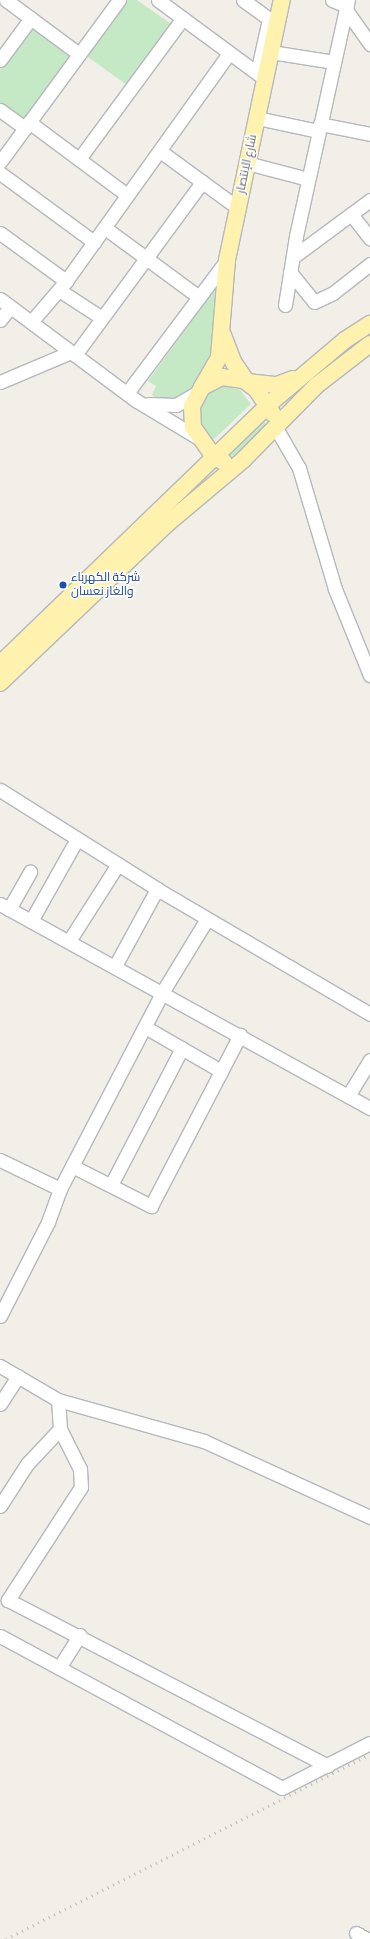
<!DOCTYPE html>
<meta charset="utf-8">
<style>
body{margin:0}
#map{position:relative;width:370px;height:1939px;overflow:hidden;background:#f1efe8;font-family:"Source Sans 3",Cairo,sans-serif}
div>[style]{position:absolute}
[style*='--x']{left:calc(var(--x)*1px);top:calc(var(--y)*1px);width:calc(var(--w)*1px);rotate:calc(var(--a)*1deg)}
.green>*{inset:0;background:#c5e8c5}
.roads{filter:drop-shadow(1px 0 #b5b8bc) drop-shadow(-1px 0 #b5b8bc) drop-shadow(0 1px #b5b8bc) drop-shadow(0 -1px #b5b8bc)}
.minor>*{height:13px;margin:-6.5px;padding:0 6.5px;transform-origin:6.5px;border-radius:6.5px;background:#fff}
.major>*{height:16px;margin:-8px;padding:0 8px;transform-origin:8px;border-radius:8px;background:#fff2af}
.rail>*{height:3px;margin-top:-1.5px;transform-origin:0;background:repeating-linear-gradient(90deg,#b6b7b8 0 1px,transparent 0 6px)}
.dots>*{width:11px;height:11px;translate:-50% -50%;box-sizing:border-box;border:2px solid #fff;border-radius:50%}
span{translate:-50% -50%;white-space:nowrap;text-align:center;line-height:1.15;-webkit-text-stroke:3px #fff;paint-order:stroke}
.street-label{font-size:12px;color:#5f6368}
.transit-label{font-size:12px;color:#164399}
.left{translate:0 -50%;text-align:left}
</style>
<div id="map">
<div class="green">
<i style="clip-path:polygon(124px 0,137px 0,171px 24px,127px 85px,85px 55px)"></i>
<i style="clip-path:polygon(31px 25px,72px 55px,22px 122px,0 106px,0 66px)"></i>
<i style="clip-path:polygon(213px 291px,216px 293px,213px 352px,192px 389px,175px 399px,157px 399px,152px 395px,156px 386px,148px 381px)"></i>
<i style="clip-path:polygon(222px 384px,240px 390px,251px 404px,213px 440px,201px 422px,200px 404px,206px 392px)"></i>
<i style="clip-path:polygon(264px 419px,266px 426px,236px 456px,226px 454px)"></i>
</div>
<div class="roads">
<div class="minor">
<i style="--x:6;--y:0;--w:91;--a:36.5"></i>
<i style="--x:158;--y:0;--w:133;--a:36.4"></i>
<i style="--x:243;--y:0;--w:32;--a:36"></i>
<i style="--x:269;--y:19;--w:55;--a:102.5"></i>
<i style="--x:332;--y:0;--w:16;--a:22"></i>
<i style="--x:346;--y:10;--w:42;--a:54.8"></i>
<i style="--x:271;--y:52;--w:64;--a:9"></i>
<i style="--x:0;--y:60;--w:52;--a:-53.6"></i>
<i style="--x:0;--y:110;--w:31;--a:36"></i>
<i style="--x:257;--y:118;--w:62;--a:12"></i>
<i style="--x:29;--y:122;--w:122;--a:36.7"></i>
<i style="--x:320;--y:124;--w:51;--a:11.3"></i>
<i style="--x:160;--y:151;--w:97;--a:36.2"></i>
<i style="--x:79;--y:159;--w:175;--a:-53.6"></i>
<i style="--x:0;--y:162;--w:201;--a:-53.7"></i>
<i style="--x:247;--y:163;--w:63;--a:14.7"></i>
<i style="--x:0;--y:173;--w:117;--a:36.3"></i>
<i style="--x:351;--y:214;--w:31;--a:52"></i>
<i style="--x:105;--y:228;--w:117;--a:36.3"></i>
<i style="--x:0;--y:233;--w:82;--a:36"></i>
<i style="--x:293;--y:257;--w:96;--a:-36.5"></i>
<i style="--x:290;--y:272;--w:38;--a:51"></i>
<i style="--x:314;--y:302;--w:21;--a:-25"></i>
<i style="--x:333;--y:293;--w:47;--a:-38.1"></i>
<i style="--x:59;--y:290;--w:51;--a:33.1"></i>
<i style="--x:0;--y:299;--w:171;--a:36.7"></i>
<i style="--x:137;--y:401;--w:74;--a:31.1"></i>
<i style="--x:285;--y:305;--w:70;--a:-80.9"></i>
<i style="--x:296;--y:236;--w:242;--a:-77.6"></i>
<i style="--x:0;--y:320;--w:16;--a:-52"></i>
<i style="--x:31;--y:322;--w:54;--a:-49.5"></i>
<i style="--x:66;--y:281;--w:280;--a:-54.4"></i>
<i style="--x:75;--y:355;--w:215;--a:-53.7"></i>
<i style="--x:0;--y:382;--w:77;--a:-22.9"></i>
<i style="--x:127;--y:393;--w:166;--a:-53.1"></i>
<i style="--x:148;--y:404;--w:28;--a:2"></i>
<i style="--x:176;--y:405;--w:24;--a:-30"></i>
<i style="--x:276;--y:428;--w:46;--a:60.1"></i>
<i style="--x:299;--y:468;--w:126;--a:73.4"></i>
<i style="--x:335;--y:589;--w:93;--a:67.9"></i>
<i style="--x:0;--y:790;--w:186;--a:32.2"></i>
<i style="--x:157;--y:889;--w:247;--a:30.4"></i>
<i style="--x:0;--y:904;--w:423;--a:28.9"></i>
<i style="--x:9;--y:909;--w:43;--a:-60.4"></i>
<i style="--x:31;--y:921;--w:94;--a:-60.7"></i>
<i style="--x:69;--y:941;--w:91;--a:-57.5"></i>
<i style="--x:115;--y:966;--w:88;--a:-61.4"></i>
<i style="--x:145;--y:1027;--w:88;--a:30.1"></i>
<i style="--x:348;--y:1096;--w:42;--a:-58.6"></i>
<i style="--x:0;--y:1160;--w:67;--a:25.8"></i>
<i style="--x:72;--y:1166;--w:89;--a:26.9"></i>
<i style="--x:151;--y:1206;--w:193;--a:-62.5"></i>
<i style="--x:111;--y:1185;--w:154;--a:-62.6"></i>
<i style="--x:0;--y:1316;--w:106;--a:-62.9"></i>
<i style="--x:48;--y:1222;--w:35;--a:-70"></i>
<i style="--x:60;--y:1189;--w:223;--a:-62.5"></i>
<i style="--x:163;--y:991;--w:84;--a:-58.6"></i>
<i style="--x:0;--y:1366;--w:67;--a:30.4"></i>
<i style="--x:58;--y:1400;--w:152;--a:15.7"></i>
<i style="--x:204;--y:1441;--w:183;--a:24.6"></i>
<i style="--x:58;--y:1400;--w:29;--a:86"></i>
<i style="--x:60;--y:1429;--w:45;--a:63.4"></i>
<i style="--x:80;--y:1469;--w:18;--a:87"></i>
<i style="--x:81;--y:1487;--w:135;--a:122.9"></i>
<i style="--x:8;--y:1600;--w:360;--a:27.4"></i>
<i style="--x:0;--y:1404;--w:33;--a:-57"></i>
<i style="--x:0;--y:1506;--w:50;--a:-57.3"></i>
<i style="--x:27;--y:1464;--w:48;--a:-46.7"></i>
<i style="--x:0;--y:1636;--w:320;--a:28.3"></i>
<i style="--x:282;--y:1788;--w:99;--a:-27.1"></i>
<i style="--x:59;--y:1668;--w:39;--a:-58"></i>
<i style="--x:356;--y:1933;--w:13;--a:29"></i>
</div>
<div class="major">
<i style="--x:223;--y:335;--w:30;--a:69"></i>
<i style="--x:234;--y:363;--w:23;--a:56"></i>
<i style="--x:247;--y:382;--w:30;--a:6"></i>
<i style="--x:277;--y:385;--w:17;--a:-21"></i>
<i style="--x:202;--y:387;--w:34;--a:-60"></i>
<i style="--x:219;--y:357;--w:97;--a:-85.3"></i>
<i style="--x:227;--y:260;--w:266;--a:-78.1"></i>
<i style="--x:224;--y:462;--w:11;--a:-153"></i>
<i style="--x:214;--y:457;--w:37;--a:-125"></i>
<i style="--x:193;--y:427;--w:21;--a:-93"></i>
<i style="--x:192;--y:406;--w:21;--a:-62"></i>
<i style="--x:202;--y:387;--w:22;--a:-27"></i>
<i style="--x:222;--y:377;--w:22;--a:8"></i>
<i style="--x:244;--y:380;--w:15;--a:37"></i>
<i style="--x:256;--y:389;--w:30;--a:56"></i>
<i style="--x:0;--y:664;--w:373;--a:-44"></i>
<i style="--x:268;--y:405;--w:101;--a:-40.2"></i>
<i style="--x:345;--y:340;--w:30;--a:-33"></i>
<i style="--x:0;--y:683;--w:233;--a:-43.6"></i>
<i style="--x:169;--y:522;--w:98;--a:-40"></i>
<i style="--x:244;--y:459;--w:104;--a:-45.4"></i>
<i style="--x:317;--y:385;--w:67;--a:-37.7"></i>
</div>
</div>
<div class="rail">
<i style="--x:6;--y:1939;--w:408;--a:-26.9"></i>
</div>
<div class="dots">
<i style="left:63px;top:585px;background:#1a4fb4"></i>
</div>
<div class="street-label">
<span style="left:247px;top:164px;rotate:-78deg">شارع الإنتصار</span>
</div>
<div class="transit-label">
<span class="left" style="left:71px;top:585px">شركة الكهرباء<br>والغاز نعسان</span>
</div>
</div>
